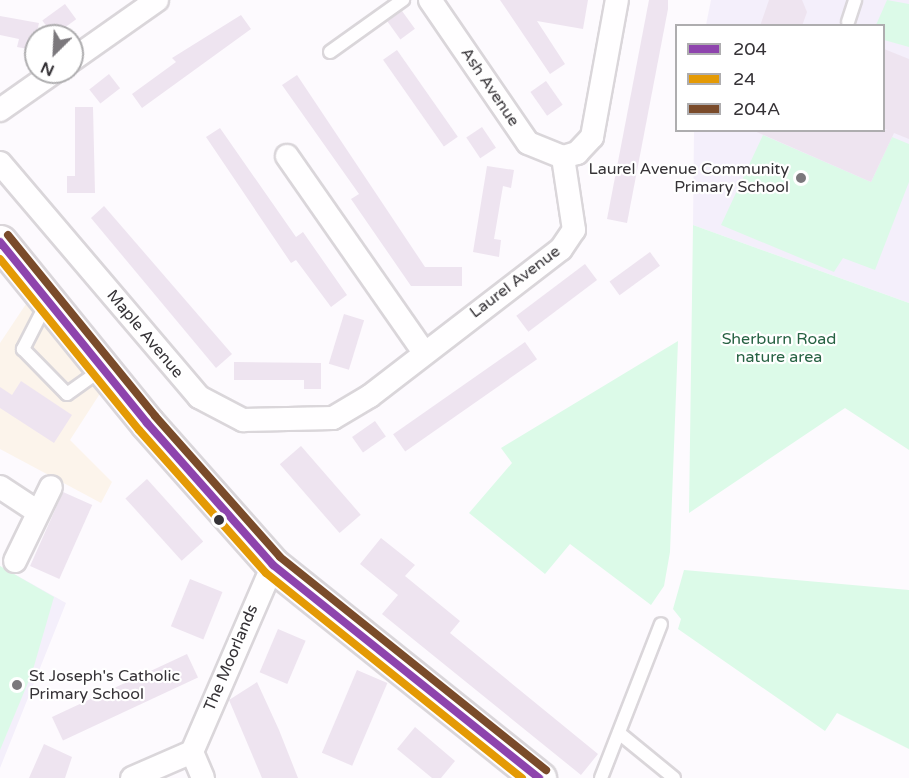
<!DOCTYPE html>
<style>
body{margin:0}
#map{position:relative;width:909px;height:778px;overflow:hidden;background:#fdfafe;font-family:"Varela Round",sans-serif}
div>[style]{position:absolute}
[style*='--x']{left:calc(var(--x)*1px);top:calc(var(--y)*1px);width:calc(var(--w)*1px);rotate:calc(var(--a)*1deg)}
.commercial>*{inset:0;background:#fcf4eb}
.education>*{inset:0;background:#f4effb}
.green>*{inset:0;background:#dcfae8}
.building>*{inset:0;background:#eee4f0;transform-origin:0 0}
.roads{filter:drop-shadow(2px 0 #dad6da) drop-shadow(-2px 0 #dad6da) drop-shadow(0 2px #dad6da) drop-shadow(0 -2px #dad6da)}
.lane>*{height:12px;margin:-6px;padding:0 6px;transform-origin:6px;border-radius:6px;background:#fffeff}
.street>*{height:22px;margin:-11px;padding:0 11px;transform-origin:11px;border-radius:11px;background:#fffeff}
.primary>*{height:33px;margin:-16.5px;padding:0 16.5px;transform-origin:16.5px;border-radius:16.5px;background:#fffeff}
.bus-1>*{height:8px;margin:-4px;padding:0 4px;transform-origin:4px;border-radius:4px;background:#8e44ad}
.bus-2>*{height:8px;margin:-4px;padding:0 4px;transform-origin:4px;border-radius:4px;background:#e49a05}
.bus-3>*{height:8px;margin:-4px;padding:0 4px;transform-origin:4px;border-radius:4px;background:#7a4b2a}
.dots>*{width:16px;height:16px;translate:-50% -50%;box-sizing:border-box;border:3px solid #fff;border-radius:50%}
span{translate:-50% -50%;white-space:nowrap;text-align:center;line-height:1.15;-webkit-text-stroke:4.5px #fff;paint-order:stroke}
.street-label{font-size:16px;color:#353236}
.poi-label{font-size:16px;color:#353236}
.right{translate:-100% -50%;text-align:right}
.left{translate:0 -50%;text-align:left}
.park-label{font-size:16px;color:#276243}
.legend{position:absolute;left:675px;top:24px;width:210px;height:108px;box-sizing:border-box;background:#fff;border:2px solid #aeadaf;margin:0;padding:8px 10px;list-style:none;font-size:18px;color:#353236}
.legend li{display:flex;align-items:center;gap:12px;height:30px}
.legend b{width:30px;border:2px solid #aeadaf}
.north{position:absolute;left:24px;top:24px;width:60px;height:60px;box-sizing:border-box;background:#fff;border:2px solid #aeadaf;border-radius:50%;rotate:204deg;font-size:16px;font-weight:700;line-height:24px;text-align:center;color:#353236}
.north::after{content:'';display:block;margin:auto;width:21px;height:27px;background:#7b787c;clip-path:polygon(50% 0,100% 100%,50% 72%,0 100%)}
</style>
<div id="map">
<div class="commercial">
<i style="clip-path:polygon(26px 304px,101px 392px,70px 440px,112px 482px,101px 503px,0 449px,0 343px)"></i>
</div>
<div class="education">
<i style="clip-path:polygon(711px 0,909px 0,909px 303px,693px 225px,694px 131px,884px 130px,884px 26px,706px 25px)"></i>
<i style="clip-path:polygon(0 566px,66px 603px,0 768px)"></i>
</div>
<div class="green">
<i style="clip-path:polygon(887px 0,909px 4px,909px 47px,884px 40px,884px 26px,876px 25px)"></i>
<i style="clip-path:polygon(763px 135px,871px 182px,892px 137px,909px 144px,909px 182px,875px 270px,843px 258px,834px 272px,721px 225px)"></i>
<i style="clip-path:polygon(693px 225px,909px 303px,909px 450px,845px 408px,689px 513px)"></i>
<i style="clip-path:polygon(678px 341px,670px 552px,664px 586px,651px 605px,570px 544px,545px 574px,469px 513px,512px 463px,501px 448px)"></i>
<i style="clip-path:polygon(0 566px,54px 597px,32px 673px,0 750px)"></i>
<i style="clip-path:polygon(684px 570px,909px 590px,909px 749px,837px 713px,825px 731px,678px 629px,681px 619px,673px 609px)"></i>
</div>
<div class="building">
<i style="clip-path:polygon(500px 0,588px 0,583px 29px,537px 21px,565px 64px,550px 74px)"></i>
<i style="clip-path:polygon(649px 0,668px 0,668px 9px,627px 223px,607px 219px)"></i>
<i style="clip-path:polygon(769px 0,802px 0,807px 12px,802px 26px,760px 26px)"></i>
<i style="left:65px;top:4px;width:19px;height:28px;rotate:54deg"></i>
<i style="left:402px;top:11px;width:22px;height:18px;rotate:54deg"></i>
<i style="clip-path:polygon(241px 15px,251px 29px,142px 108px,132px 94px,176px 62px,172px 58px)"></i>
<i style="clip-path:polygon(0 16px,39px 23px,33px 50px,17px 47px,19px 39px,0 35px)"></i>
<i style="clip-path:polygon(884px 49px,909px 59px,909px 139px,894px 133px,871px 182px,752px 130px,888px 130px,884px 129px)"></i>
<i style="left:397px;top:50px;width:106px;height:17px;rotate:55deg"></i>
<i style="left:109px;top:74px;width:18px;height:25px;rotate:52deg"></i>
<i style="clip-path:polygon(297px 75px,425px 267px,462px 267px,462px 286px,411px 286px,351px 199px,359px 194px,282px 85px)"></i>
<i style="left:546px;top:81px;width:29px;height:19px;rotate:55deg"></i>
<i style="clip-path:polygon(75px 107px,93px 107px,95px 193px,67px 193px,67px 176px,75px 176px)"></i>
<i style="left:482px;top:127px;width:25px;height:19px;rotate:56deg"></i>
<i style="clip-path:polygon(220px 128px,296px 237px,303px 232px,347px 295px,331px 307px,296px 260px,291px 263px,206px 137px)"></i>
<i style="clip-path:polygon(487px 166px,514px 170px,511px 188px,503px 186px,494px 239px,501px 240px,499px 257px,473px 252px)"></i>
<i style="clip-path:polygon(104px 206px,232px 354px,216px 368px,91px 218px)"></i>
<i style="left:650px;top:252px;width:17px;height:50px;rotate:54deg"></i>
<i style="left:585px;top:264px;width:20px;height:86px;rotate:53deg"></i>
<i style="left:344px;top:314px;width:21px;height:52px;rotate:17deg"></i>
<i style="left:525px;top:342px;width:21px;height:161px;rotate:55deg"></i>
<i style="clip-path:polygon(234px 362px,321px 363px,321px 389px,304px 389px,304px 380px,234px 380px)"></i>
<i style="clip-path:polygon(21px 381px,72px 415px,54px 443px,0 408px,0 387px,12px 395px)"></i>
<i style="left:375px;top:421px;width:19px;height:28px;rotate:55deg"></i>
<i style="left:301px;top:446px;width:91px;height:28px;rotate:49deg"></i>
<i style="left:147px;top:479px;width:84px;height:29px;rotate:48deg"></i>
<i style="left:63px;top:492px;width:32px;height:81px;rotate:24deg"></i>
<i style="clip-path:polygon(381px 538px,415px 565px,405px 576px,460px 621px,450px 633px,598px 754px,581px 775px,382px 614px,398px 595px,360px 564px)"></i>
<i style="left:190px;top:579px;width:35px;height:51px;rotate:22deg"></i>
<i style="left:278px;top:629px;width:30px;height:47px;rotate:23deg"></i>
<i style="left:187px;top:654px;width:26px;height:149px;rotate:65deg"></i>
<i style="left:357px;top:670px;width:33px;height:90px;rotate:23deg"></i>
<i style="clip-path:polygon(257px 682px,279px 730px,298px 778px,262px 778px,229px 700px)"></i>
<i style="clip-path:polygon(415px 727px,455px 761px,441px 778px,432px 778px,397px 749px)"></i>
<i style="clip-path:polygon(44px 744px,72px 757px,65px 778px,29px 778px)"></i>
</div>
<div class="roads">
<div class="lane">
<i style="--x:848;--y:22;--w:23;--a:-72"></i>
<i style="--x:330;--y:52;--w:90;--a:-35.5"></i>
<i style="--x:46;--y:304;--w:51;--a:117.1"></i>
<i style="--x:23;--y:349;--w:63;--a:45.6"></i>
<i style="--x:67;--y:394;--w:43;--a:-35.5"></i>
<i style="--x:619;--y:733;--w:71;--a:39.3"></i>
<i style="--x:601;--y:778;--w:165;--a:-68.7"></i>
</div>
<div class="street">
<i style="--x:430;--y:0;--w:173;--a:55.6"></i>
<i style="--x:528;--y:143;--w:38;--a:22"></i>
<i style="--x:72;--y:60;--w:104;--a:-35.2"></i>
<i style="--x:0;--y:110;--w:66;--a:-35.1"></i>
<i style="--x:287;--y:156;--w:238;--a:55.1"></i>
<i style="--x:0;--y:163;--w:307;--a:49.6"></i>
<i style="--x:199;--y:397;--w:50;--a:27.6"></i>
<i style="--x:243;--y:420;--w:90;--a:-1.3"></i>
<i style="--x:333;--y:418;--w:43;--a:-30.7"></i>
<i style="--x:370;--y:396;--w:241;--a:-37.6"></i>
<i style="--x:561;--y:249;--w:23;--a:-56"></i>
<i style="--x:574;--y:230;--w:74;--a:-98.6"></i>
<i style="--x:563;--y:157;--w:15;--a:-16"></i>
<i style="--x:577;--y:153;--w:22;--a:-47"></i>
<i style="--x:592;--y:137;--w:139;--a:-79.7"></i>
<i style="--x:0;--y:487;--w:45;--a:33.3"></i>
<i style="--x:15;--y:561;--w:82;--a:-64.1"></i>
<i style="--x:192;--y:752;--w:28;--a:67"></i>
<i style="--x:132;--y:778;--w:65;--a:-23.4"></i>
<i style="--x:192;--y:752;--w:204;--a:-66.6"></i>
</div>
<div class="primary">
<i style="--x:0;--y:242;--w:233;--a:50.9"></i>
<i style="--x:147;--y:423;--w:190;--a:48.4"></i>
<i style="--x:273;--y:565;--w:341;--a:38.7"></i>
</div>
</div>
<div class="bus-1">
<i style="--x:0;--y:242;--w:233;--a:50.9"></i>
<i style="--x:147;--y:423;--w:190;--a:48.4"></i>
<i style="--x:273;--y:565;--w:341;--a:38.7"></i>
</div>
<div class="bus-2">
<i style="--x:0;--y:259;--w:220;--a:50.9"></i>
<i style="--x:139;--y:430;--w:191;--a:48.4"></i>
<i style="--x:266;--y:573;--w:328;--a:38.7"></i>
</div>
<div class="bus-3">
<i style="--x:8;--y:235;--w:233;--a:50.9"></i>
<i style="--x:155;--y:416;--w:188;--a:48.4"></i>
<i style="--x:280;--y:557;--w:341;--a:38.7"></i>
</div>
<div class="dots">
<i style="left:801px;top:178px;background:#7b787c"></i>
<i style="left:219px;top:520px;background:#353236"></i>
<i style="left:17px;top:685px;background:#7b787c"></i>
</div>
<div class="street-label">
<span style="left:490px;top:87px;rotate:56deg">Ash Avenue</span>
<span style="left:515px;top:282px;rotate:-37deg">Laurel Avenue</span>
<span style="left:145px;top:334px;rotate:50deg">Maple Avenue</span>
<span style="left:231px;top:658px;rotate:-67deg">The Moorlands</span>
</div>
<div class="poi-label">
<span class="right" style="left:789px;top:178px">Laurel Avenue Community<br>Primary School</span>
<span class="left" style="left:29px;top:685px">St Joseph's Catholic<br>Primary School</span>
</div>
<div class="park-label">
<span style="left:779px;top:348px">Sherburn Road<br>nature area</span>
</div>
<ul class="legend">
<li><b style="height:8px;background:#8e44ad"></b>204</li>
<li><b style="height:8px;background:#e49a05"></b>24</li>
<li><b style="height:8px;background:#7a4b2a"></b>204A</li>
</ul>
<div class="north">N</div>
</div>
